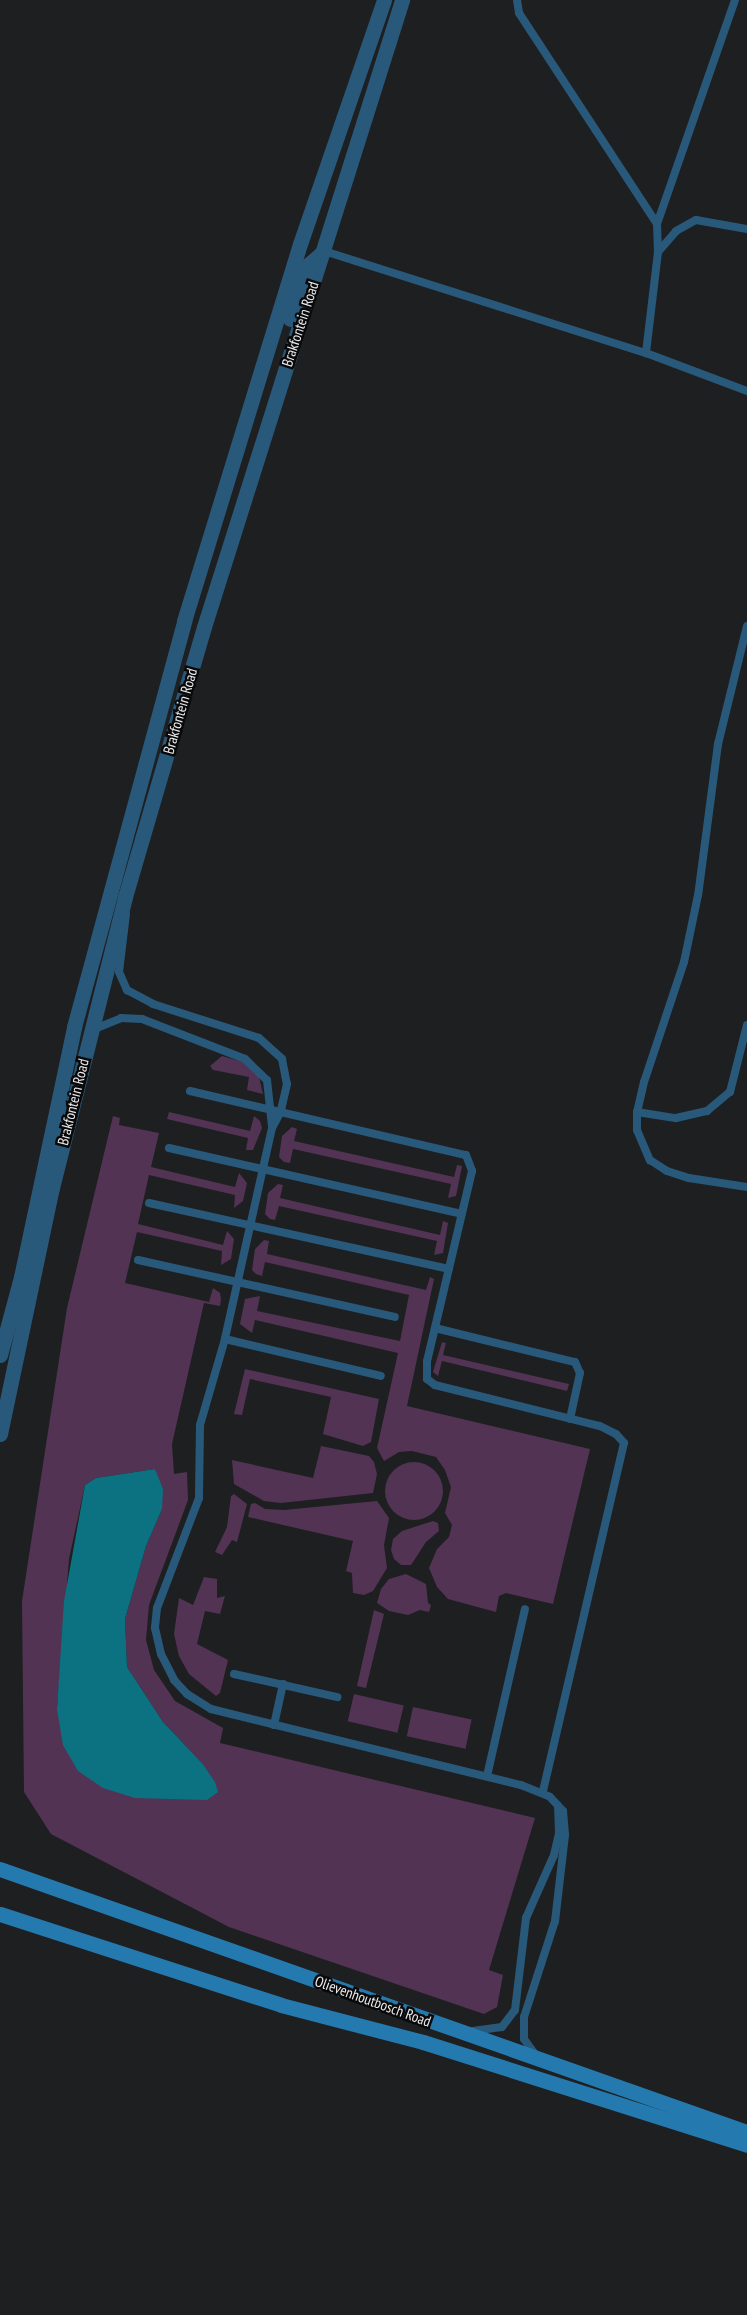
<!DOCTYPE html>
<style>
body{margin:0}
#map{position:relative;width:747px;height:2315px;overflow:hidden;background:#1e1f21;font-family:"PT Sans Narrow",sans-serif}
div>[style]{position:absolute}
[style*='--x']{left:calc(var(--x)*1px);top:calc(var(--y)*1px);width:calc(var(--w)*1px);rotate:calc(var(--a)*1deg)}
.green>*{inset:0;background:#523353;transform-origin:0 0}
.round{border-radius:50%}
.water>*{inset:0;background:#0c7282}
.service>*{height:8px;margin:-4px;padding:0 4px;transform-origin:4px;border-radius:4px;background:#29597a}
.tertiary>*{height:15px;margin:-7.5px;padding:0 7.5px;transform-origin:7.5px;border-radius:7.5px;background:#29597a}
.secondary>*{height:15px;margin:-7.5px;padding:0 7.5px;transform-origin:7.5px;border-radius:7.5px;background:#247aaf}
span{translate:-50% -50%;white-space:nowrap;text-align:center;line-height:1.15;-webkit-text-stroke:5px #09090a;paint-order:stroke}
.street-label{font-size:15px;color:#ebebed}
</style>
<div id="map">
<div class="green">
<i style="clip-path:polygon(222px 1056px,243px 1062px,259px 1077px,263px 1094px,247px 1090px,249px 1077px,213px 1070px,210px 1066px)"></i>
<i style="clip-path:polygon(169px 1112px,250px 1131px,254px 1116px,260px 1121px,262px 1128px,253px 1150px,246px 1150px,248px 1138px,167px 1119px)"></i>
<i style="clip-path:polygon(evenodd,113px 1116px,120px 1118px,119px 1125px,159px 1133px,151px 1167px,235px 1187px,239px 1173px,247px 1183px,243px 1201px,234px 1208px,235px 1195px,149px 1175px,138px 1224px,223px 1245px,227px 1231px,234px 1239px,231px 1259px,221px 1265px,222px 1251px,137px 1232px,125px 1283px,209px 1302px,213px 1288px,220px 1293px,221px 1299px,220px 1306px,204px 1303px,172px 1444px,174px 1474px,187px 1472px,188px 1500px,149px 1605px,146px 1640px,154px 1670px,175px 1701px,223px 1728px,220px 1743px,535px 1818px,489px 1970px,503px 1975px,497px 2007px,484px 2014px,229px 1927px,51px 1834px,24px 1792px,22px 1601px,67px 1308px,113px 1116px,155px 1469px,162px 1509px,146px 1546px,125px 1619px,127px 1667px,163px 1722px,202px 1763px,57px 1709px,69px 1559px,85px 1485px,96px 1478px,155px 1469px)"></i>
<i style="clip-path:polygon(292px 1127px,297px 1129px,294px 1141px,454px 1177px,457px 1165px,462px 1166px,456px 1196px,448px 1198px,451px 1184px,293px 1149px,290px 1163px,284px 1162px,279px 1157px,282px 1136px)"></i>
<i style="clip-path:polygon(278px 1184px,283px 1185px,280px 1198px,440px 1235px,443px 1221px,448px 1223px,443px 1253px,434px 1255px,437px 1241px,279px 1206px,275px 1220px,270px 1219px,265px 1214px,268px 1193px)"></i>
<i style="clip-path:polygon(264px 1240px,269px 1241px,267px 1254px,426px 1290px,430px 1277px,434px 1279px,407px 1406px,590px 1449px,553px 1604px,506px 1593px,499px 1596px,496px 1612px,448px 1599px,437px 1587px,429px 1568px,437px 1549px,449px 1537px,452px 1525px,445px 1513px,451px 1487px,445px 1470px,436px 1457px,412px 1451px,399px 1452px,384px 1461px,377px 1448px,398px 1353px,255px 1320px,252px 1333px,240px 1324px,245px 1299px,260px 1296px,257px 1311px,400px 1341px,409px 1295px,265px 1262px,262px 1276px,256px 1274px,252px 1270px,255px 1249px)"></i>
<i style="clip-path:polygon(442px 1342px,446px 1343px,443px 1355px,569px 1384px,567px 1391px,442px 1361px,438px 1376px,433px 1372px)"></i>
<i style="clip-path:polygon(245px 1369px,379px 1399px,371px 1442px,363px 1446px,323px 1434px,331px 1397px,250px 1379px,242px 1415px,234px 1414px)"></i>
<i style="clip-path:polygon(321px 1446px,369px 1456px,374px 1462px,377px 1474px,373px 1493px,281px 1503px,264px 1501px,234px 1484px,232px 1460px,313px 1478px)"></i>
<i class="round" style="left:385px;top:1462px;width:58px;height:58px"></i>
<i style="clip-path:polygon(234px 1494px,247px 1504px,237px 1542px,232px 1540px,222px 1555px,215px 1552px,227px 1527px,231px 1496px)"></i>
<i style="clip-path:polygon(377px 1501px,389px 1518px,384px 1545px,387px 1568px,373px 1591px,364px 1595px,353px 1593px,352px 1573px,346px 1571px,353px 1541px,248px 1517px,251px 1504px,255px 1503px,265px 1509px,284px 1510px)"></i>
<i style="clip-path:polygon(433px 1521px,438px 1523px,439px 1531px,426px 1542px,411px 1565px,401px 1565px,394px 1559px,391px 1550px,393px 1539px,402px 1531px)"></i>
<i style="clip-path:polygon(406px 1574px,426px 1584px,428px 1603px,431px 1605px,429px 1612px,420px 1610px,408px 1615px,389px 1611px,377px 1603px,381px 1589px,389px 1579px)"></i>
<i style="clip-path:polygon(204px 1577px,217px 1579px,217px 1598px,225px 1596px,220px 1614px,205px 1611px,197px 1644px,228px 1660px,220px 1693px,216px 1696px,189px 1674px,179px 1656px,174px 1634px,179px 1598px,193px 1605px)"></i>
<i style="clip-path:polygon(374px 1610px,384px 1614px,366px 1688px,357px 1686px)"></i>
<i style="left:354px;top:1694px;width:51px;height:28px;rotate:13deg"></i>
<i style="left:413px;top:1707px;width:60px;height:30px;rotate:12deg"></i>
</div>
<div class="water">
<i style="clip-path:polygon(155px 1469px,163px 1489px,162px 1509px,146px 1546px,125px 1619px,127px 1667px,163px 1722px,202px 1763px,215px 1782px,218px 1792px,207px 1800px,135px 1798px,103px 1788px,78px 1771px,63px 1745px,57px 1709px,64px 1601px,85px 1485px,96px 1478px)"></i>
</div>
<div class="service">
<i style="--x:517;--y:0;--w:13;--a:81"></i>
<i style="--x:519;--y:13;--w:252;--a:56.8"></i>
<i style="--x:657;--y:224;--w:28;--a:88"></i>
<i style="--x:658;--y:252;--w:102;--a:96.8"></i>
<i style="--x:657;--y:224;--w:237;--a:-70.8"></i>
<i style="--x:324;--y:251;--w:338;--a:17.6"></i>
<i style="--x:646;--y:353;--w:108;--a:20.6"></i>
<i style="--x:658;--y:252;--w:28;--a:-49"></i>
<i style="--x:676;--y:231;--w:23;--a:-29"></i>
<i style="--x:696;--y:220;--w:52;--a:10"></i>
<i style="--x:747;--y:626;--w:122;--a:103.8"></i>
<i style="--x:718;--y:744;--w:152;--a:97.5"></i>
<i style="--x:698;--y:895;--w:68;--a:101.8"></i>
<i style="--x:684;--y:962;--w:126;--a:108.4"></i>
<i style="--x:644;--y:1082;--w:31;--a:103"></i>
<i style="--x:637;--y:1112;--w:18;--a:90"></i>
<i style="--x:637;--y:1130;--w:33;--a:67"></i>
<i style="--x:650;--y:1160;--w:20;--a:33"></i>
<i style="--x:667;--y:1171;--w:23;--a:18"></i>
<i style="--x:689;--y:1178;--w:59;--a:8.8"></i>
<i style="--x:126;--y:914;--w:58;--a:96.9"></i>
<i style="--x:119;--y:972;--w:20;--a:66"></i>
<i style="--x:127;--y:990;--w:30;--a:28"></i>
<i style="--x:153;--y:1004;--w:111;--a:17.8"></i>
<i style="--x:259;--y:1038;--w:31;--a:42"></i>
<i style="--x:282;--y:1059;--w:25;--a:79"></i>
<i style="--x:287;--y:1084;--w:28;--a:103"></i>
<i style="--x:281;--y:1111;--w:19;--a:118"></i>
<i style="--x:272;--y:1128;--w:216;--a:102.6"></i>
<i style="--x:225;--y:1339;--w:90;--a:106.2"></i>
<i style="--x:200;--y:1425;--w:73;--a:90.8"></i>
<i style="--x:199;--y:1498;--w:118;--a:110.9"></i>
<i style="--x:157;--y:1608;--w:20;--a:96"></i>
<i style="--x:155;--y:1628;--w:27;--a:77"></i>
<i style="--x:161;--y:1654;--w:29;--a:63"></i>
<i style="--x:174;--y:1680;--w:19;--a:47"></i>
<i style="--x:187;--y:1694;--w:28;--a:32"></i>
<i style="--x:211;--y:1709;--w:319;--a:13.8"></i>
<i style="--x:521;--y:1785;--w:31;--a:22"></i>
<i style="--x:550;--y:1797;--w:19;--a:47"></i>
<i style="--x:563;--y:1811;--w:24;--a:85"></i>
<i style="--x:565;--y:1835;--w:87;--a:96.6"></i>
<i style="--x:555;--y:1921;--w:101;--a:107.9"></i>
<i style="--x:524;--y:2017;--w:22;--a:90"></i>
<i style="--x:524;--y:2039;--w:19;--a:54"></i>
<i style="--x:92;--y:1030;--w:31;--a:-22"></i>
<i style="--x:121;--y:1018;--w:21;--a:3"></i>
<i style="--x:142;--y:1019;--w:110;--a:21.2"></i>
<i style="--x:245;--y:1059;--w:30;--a:44"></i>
<i style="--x:267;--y:1080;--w:46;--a:83.8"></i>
<i style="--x:190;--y:1091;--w:283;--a:13.1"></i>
<i style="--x:466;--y:1155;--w:17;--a:69"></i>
<i style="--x:472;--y:1171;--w:195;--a:103.3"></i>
<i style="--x:427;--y:1361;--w:18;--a:90"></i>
<i style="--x:427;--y:1379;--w:10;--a:37"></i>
<i style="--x:435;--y:1385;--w:170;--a:14"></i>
<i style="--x:600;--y:1426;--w:18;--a:27"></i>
<i style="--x:616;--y:1434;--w:12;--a:48"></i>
<i style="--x:624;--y:1443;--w:358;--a:103.1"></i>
<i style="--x:637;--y:1112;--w:39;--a:9"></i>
<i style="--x:676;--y:1118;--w:32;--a:-13"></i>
<i style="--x:707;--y:1111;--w:30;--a:-40"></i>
<i style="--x:730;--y:1092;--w:69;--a:-75.8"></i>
<i style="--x:169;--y:1148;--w:300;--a:12.7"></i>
<i style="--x:149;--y:1203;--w:307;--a:12.4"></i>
<i style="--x:138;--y:1260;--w:263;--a:12.5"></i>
<i style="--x:435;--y:1328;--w:144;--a:13.7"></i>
<i style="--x:575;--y:1362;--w:12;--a:66"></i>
<i style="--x:580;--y:1373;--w:47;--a:102.3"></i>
<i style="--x:225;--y:1339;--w:160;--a:13.3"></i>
<i style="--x:234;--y:1674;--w:106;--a:12.6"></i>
<i style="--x:274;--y:1725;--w:42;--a:-77.6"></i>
<i style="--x:487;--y:1776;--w:171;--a:-77.2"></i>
<i style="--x:473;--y:2031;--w:29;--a:-8"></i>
<i style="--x:502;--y:2027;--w:21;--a:-53"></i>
<i style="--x:515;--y:2010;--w:93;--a:-83.2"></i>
<i style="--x:526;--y:1918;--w:69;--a:-66"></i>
<i style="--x:554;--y:1855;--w:23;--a:-77"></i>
<i style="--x:559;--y:1833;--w:27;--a:-92"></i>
</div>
<div class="tertiary">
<i style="--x:290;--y:319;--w:57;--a:-71.6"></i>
<i style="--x:308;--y:265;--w:21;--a:-41"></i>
<i style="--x:0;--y:1355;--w:81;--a:-74.9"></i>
<i style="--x:21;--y:1277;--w:256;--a:-78"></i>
<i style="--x:74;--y:1027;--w:421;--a:-74.8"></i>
<i style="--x:184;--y:621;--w:394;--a:-72.9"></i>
<i style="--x:300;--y:244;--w:258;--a:-71"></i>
<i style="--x:0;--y:1434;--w:251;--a:-78.1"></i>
<i style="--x:52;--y:1188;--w:300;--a:-75.9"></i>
<i style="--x:125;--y:897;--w:281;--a:-73.7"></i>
<i style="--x:204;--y:627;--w:658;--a:-72.47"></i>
</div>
<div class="secondary">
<i style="--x:0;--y:1869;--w:792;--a:19.4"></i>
<i style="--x:0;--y:1914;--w:295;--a:17.9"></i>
<i style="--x:281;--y:2005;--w:147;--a:14.6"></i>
<i style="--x:423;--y:2042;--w:340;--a:17.6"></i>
</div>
<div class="street-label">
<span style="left:300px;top:324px;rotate:-72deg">Brakfontein Road</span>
<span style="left:180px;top:711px;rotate:-74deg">Brakfontein Road</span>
<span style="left:73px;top:1102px;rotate:-76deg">Brakfontein Road</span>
<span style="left:373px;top:2001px;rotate:20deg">Olievenhoutbosch Road</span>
</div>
</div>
